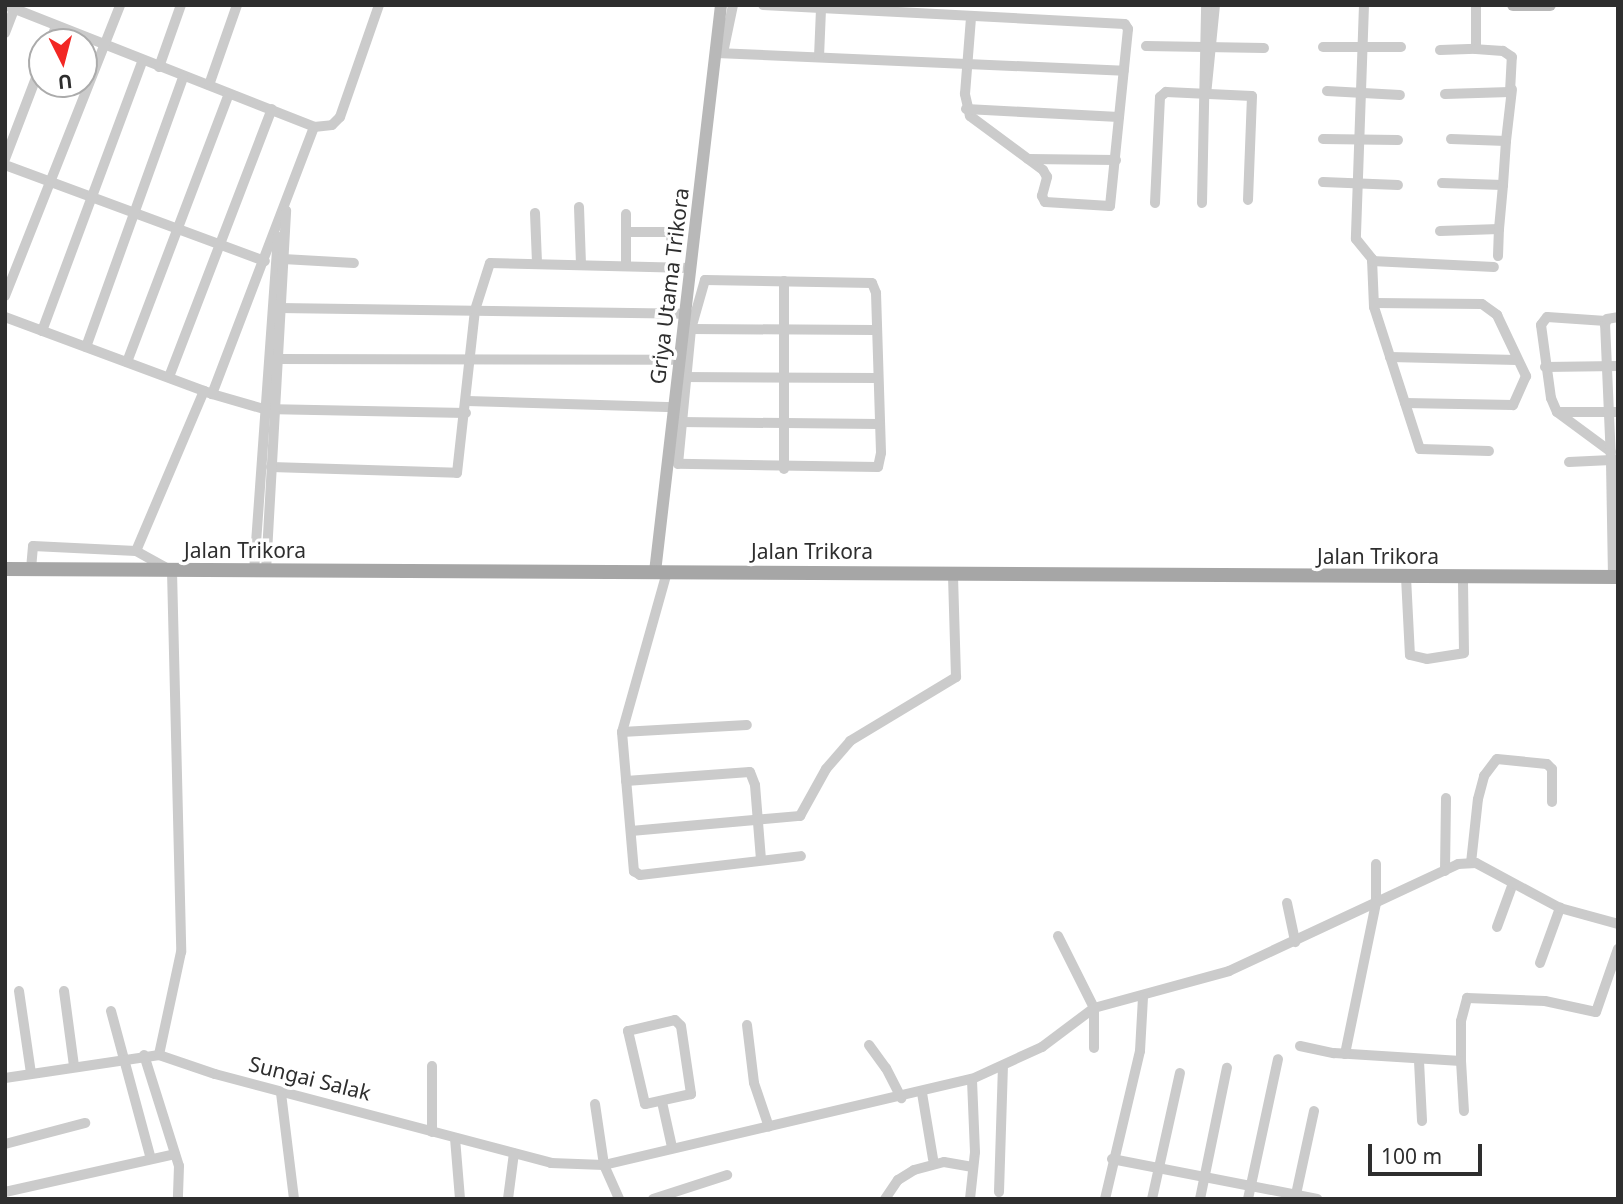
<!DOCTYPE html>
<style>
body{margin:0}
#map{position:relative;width:1623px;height:1204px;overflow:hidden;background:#fff;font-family:"Noto Sans",sans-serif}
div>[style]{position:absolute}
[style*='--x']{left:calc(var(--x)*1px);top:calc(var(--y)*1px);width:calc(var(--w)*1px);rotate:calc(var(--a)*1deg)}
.street>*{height:10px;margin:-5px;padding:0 5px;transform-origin:5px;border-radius:5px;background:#cbcbcb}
.secondary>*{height:12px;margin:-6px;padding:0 6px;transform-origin:6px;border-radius:6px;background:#b8b8b8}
.primary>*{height:14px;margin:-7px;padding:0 7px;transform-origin:7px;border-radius:7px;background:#a6a6a6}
span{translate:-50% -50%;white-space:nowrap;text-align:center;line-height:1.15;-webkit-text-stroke:7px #fff;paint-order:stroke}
.street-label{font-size:21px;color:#2e2e2e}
.frame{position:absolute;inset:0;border:7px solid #2e2e2e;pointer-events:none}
.north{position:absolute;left:28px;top:28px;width:70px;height:70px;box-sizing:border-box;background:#fff;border:2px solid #ababab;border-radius:50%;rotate:174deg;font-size:19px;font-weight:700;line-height:28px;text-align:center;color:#2e2e2e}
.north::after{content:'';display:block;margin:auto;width:24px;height:32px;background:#f22724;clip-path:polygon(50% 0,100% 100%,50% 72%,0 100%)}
.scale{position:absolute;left:1368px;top:1144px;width:114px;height:32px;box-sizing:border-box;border:4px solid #2e2e2e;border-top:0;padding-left:9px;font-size:21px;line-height:24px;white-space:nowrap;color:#2e2e2e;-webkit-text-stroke:5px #fff;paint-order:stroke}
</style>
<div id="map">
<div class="street">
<i style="--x:5;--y:5;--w:332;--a:21.5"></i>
<i style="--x:314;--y:127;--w:286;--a:110.9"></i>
<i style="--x:763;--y:5;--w:362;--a:3"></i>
<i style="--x:1125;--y:24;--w:6;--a:59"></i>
<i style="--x:1128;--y:29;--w:178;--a:95.8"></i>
<i style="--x:1110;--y:206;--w:65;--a:-176.5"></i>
<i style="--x:1045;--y:202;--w:7;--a:-117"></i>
<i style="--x:1042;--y:196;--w:20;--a:-75"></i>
<i style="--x:1047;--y:177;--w:8;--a:-120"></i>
<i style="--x:1043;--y:170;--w:91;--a:-143.5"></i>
<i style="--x:970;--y:116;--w:23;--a:-103"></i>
<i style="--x:965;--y:94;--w:77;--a:-85.5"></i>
<i style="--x:1364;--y:5;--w:234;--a:92"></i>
<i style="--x:1356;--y:239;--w:26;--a:51"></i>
<i style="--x:1372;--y:259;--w:48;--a:87.6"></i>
<i style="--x:1374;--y:307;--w:149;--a:72.1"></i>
<i style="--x:1420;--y:449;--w:69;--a:1.7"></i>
<i style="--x:5;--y:33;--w:26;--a:-69"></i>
<i style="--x:50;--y:42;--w:17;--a:-69"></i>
<i style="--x:1146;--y:46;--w:118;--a:1"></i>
<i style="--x:1323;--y:47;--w:78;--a:0"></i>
<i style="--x:1440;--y:50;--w:36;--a:-2"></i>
<i style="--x:1476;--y:49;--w:44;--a:-90"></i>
<i style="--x:716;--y:53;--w:408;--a:2.5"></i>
<i style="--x:723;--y:53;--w:49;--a:-78.2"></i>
<i style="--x:819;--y:57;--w:48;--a:-87.6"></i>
<i style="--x:159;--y:67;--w:66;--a:-70.5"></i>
<i style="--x:209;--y:85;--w:85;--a:-70.7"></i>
<i style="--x:1327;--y:91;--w:73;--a:3.1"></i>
<i style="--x:1445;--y:94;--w:65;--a:-1.8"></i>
<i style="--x:1510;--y:92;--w:35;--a:-87"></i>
<i style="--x:1512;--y:57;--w:11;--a:-146"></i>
<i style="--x:1503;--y:51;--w:27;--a:-176"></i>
<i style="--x:1206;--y:95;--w:90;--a:-84.3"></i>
<i style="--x:966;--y:109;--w:153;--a:3"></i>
<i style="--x:314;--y:127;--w:18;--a:-6"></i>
<i style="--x:332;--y:125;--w:11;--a:-45"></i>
<i style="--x:340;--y:117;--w:119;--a:-70.8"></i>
<i style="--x:1323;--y:139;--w:75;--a:0.8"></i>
<i style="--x:1451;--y:139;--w:55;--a:2.1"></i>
<i style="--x:1506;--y:141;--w:52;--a:-83.4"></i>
<i style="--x:5;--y:159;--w:104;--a:-69.1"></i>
<i style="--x:1028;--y:159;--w:88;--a:0.7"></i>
<i style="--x:5;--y:165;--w:277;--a:20.3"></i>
<i style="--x:1323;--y:182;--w:75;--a:2.3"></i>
<i style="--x:1442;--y:183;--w:61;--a:1.9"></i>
<i style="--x:1503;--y:185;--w:44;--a:-86.1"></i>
<i style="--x:1155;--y:203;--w:106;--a:-87.3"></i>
<i style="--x:1160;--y:97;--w:8;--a:-40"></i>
<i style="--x:1166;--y:92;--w:86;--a:2.7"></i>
<i style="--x:1252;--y:96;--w:104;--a:92.2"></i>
<i style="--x:1202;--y:203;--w:198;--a:-88.8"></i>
<i style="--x:579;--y:207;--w:56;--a:88"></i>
<i style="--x:535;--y:213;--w:49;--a:87.7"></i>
<i style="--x:1440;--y:231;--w:59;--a:-1.9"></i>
<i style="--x:1499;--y:229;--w:44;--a:-84.8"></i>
<i style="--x:626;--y:232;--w:46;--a:0"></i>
<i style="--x:672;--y:232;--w:10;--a:96"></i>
<i style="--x:1498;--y:256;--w:27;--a:-88"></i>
<i style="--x:283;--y:259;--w:71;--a:3.2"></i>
<i style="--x:1372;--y:261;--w:122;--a:2.8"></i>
<i style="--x:626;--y:264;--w:50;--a:-90"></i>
<i style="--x:705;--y:280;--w:167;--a:1"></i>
<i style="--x:872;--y:283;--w:11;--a:68"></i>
<i style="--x:876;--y:293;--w:160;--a:88.2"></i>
<i style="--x:881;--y:453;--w:14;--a:102"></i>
<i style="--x:878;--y:467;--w:200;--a:-179.1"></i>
<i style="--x:678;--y:464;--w:136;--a:-84.5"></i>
<i style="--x:691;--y:329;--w:51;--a:-74.1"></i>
<i style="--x:5;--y:296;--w:313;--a:-68.4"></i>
<i style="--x:1374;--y:303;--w:108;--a:0.5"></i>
<i style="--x:1482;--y:304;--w:19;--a:36"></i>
<i style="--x:1497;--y:315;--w:68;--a:64.6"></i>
<i style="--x:1526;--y:376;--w:32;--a:114"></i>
<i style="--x:1513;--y:405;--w:108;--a:-178.9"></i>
<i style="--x:279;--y:308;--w:405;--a:0.8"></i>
<i style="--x:5;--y:317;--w:221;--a:20.4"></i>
<i style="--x:212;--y:394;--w:54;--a:16.1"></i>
<i style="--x:264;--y:409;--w:202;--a:1.1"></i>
<i style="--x:1606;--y:321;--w:59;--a:-176.1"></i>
<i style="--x:1547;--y:317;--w:10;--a:127"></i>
<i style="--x:1541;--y:325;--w:74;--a:82.2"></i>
<i style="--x:1551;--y:398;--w:15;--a:67"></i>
<i style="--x:1557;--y:412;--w:67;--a:36.5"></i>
<i style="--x:691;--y:329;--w:183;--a:0.3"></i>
<i style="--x:42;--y:331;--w:289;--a:-69.6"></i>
<i style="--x:86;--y:347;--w:287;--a:-70.2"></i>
<i style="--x:1390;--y:357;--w:127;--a:1.4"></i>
<i style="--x:275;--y:359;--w:405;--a:0.1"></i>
<i style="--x:127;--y:362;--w:287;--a:-69.2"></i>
<i style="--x:1545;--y:367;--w:73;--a:-0.8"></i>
<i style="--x:169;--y:377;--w:287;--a:-69"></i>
<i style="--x:682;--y:377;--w:195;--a:0.3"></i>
<i style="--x:467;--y:401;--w:208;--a:1.7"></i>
<i style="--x:1557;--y:412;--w:61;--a:0"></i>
<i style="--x:680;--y:422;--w:199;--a:0.6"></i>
<i style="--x:1569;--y:462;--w:42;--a:-2.7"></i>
<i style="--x:1611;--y:460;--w:135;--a:-92.5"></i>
<i style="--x:1605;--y:325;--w:6;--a:-72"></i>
<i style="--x:1607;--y:319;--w:11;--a:-10"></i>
<i style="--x:271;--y:467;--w:186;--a:1.8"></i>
<i style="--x:457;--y:473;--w:164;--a:-83.7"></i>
<i style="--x:475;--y:310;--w:49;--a:-72.3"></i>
<i style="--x:490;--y:263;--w:200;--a:1.4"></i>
<i style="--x:784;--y:469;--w:188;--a:-90"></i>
<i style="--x:136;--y:551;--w:41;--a:29.1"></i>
<i style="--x:172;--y:571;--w:381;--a:88.6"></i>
<i style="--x:181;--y:952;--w:105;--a:102.1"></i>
<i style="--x:31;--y:569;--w:23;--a:-85"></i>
<i style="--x:33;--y:546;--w:103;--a:2.8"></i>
<i style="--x:136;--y:551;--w:174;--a:-67"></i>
<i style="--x:254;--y:571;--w:335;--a:-85.9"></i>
<i style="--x:266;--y:571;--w:361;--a:-86.8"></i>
<i style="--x:667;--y:572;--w:166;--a:105.7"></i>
<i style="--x:622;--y:732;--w:140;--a:85.1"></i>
<i style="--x:634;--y:871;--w:7;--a:34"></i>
<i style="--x:640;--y:875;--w:162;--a:-6.7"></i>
<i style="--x:1406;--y:577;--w:78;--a:87.1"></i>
<i style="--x:1410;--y:655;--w:17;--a:13"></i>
<i style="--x:1427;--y:659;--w:37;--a:-9"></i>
<i style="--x:1464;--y:653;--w:76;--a:-90.8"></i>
<i style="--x:1613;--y:577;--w:117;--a:-91"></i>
<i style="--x:1611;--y:460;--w:7;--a:0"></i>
<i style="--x:622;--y:732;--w:125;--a:-3.2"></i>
<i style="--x:626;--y:781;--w:124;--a:-4.2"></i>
<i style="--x:750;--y:772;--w:14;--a:69"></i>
<i style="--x:755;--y:785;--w:75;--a:85.4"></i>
<i style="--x:631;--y:831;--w:170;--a:-5.1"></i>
<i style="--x:800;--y:816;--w:54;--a:-61"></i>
<i style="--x:826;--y:769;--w:37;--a:-49"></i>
<i style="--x:850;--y:741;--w:124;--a:-31.1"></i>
<i style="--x:956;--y:677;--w:104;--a:-91.7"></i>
<i style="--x:1471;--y:863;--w:64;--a:-83.8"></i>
<i style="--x:1478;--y:799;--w:24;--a:-75"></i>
<i style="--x:1484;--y:776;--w:21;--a:-53"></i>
<i style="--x:1497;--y:759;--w:50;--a:5.7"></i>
<i style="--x:1547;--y:764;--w:7;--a:45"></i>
<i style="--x:1552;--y:769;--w:33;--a:90"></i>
<i style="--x:1445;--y:871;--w:73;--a:-89.2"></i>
<i style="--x:1287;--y:903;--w:40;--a:78"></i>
<i style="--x:1497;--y:927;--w:44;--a:-69.9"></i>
<i style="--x:1058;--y:936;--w:80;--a:63.4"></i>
<i style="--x:1094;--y:1008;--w:40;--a:90"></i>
<i style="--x:1540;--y:963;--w:59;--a:-70"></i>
<i style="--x:19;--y:991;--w:83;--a:81.7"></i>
<i style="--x:64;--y:991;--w:76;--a:82.4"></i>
<i style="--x:111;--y:1011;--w:153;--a:74.9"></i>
<i style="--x:675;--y:1020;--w:8;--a:45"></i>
<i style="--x:681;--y:1026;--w:69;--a:81.6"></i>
<i style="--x:691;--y:1094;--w:47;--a:167.7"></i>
<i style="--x:645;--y:1104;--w:75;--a:-103.1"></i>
<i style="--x:628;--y:1031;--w:48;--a:-13.2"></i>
<i style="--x:747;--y:1025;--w:58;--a:83.1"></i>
<i style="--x:754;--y:1083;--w:46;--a:71.2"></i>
<i style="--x:869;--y:1045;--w:29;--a:54"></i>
<i style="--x:886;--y:1068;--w:34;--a:63"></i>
<i style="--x:1300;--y:1046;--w:35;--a:12"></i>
<i style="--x:1334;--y:1053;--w:127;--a:3.6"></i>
<i style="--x:1461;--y:1061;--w:40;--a:-90"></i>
<i style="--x:1461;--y:1021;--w:24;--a:-75"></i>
<i style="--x:1467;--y:998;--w:78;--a:2.2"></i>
<i style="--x:1545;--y:1001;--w:52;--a:12.2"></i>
<i style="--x:1596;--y:1012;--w:67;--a:-70.8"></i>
<i style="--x:1345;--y:1054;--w:154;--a:-78.4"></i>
<i style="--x:1376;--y:903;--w:39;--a:-90"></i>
<i style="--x:144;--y:1055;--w:116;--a:72.5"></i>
<i style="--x:179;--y:1166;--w:33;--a:92"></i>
<i style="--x:1419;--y:1061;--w:60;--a:87.1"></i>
<i style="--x:1461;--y:1061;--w:50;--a:86.6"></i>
<i style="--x:5;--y:1078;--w:156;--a:-8.5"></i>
<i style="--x:159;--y:1055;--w:59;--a:18.7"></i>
<i style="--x:215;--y:1074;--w:348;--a:14.8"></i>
<i style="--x:551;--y:1163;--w:53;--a:2.2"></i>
<i style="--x:604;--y:1165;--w:378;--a:-13.2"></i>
<i style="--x:972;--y:1079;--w:77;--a:-24.6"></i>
<i style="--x:1042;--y:1047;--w:65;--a:-36.9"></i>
<i style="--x:1094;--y:1008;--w:140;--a:-15.3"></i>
<i style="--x:1229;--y:971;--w:253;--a:-25"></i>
<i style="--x:1458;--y:864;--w:18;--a:-3"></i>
<i style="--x:1476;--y:863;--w:95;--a:28.2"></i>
<i style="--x:1560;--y:908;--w:60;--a:15.4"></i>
<i style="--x:281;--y:1093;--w:107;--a:83"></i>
<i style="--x:922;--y:1093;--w:67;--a:80.5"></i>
<i style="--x:662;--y:1102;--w:46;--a:77.5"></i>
<i style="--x:595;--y:1104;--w:62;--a:81.6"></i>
<i style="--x:604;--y:1165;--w:37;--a:66"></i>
<i style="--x:432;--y:1132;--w:66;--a:-90"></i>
<i style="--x:455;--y:1138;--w:61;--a:85.3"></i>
<i style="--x:5;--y:1144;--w:83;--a:-14.7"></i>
<i style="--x:1112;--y:1159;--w:209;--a:11"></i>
<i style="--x:5;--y:1192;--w:174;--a:-12.6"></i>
<i style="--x:999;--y:1192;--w:125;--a:-88.2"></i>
<i style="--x:508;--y:1199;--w:46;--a:-82.6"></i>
<i style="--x:653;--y:1199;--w:78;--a:-18"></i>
<i style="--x:885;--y:1199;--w:23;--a:-56"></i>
<i style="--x:898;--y:1180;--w:19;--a:-32"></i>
<i style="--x:914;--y:1170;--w:31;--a:-15"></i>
<i style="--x:944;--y:1162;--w:29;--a:10"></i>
<i style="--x:970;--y:1199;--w:47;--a:-83.9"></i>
<i style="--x:975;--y:1152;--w:73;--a:-92.4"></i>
<i style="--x:1105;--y:1199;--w:152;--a:-76.7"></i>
<i style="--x:1140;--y:1051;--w:54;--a:-86.8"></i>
<i style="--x:1152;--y:1199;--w:129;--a:-77.5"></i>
<i style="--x:1200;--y:1199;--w:134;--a:-78.4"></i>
<i style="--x:1248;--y:1199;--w:143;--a:-77.9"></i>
<i style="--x:1295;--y:1199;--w:90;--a:-77.8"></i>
</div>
<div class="secondary">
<i style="--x:1513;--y:5;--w:37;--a:0"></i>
<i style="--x:655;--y:572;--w:571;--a:-83.36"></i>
</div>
<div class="primary">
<i style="--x:5;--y:569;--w:1613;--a:0.28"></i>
</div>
<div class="street-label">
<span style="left:669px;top:286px;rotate:-83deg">Griya Utama Trikora</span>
<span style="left:245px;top:550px">Jalan Trikora</span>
<span style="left:812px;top:551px">Jalan Trikora</span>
<span style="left:1378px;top:556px">Jalan Trikora</span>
<span style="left:310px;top:1078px;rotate:14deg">Sungai Salak</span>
</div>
<div class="frame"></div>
<div class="north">U</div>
<div class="scale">100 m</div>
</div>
